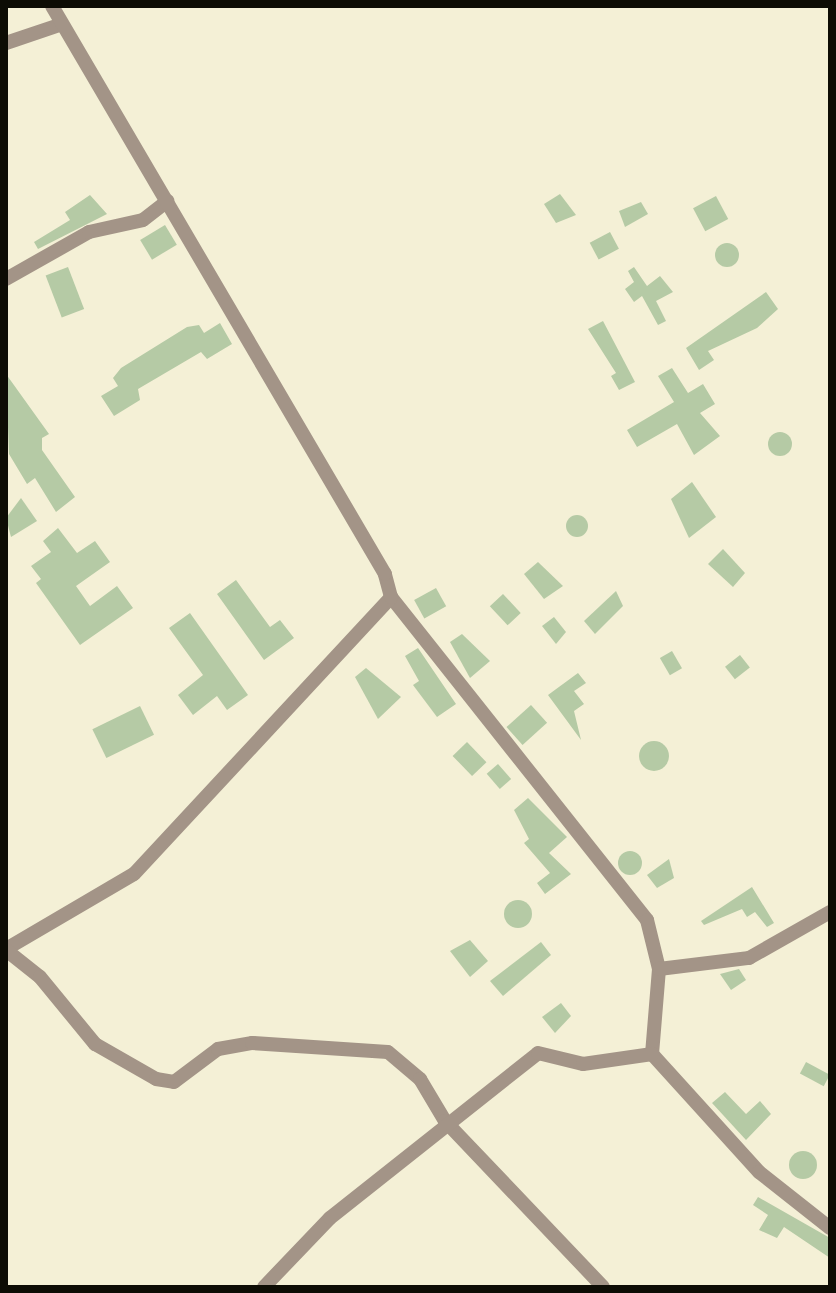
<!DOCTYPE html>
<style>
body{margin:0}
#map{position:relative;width:836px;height:1293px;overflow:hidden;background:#f4f0d6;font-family:Raleway,sans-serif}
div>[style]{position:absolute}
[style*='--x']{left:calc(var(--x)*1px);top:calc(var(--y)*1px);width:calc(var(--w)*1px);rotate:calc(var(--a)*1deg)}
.building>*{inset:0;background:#b5caa5;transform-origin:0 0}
.round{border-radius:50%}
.minor>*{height:14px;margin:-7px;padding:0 7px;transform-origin:7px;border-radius:7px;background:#a39487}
span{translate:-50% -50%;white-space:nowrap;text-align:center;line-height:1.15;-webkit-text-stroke:8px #fff;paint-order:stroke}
.frame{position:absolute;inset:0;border:8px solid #0d0c04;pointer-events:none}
</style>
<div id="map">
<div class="building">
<i style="clip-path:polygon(560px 194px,576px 215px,556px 223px,544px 204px)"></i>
<i style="clip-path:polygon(90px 195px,107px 214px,38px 249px,34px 242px,70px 220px,65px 212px)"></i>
<i style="left:716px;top:196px;width:26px;height:26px;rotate:62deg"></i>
<i style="clip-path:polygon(641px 202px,648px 214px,625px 227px,619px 211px)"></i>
<i style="left:165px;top:225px;width:23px;height:29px;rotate:59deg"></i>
<i style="left:610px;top:232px;width:19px;height:23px;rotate:62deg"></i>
<i class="round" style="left:715px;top:243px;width:24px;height:24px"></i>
<i style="left:68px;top:267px;width:45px;height:24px;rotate:69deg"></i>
<i style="clip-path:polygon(634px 267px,647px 286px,660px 276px,673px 292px,656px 301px,666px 321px,658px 325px,642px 296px,634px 302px,625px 289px,634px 282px,628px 271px)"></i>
<i style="clip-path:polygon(766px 292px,778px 309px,757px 328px,708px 351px,714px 360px,699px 370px,686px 348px)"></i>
<i style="clip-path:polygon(603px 321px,635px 382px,619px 390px,611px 376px,616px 373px,588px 329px)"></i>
<i style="clip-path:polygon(220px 323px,232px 344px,207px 359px,201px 352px,138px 389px,140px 400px,114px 416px,101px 396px,118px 386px,113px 378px,121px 368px,187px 327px,199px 325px,204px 333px)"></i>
<i style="clip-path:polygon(672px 368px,688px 393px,703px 384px,715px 404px,700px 413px,720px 436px,694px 455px,677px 424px,637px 447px,627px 430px,674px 402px,658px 376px)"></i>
<i style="clip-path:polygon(6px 374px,49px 434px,42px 438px,42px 450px,75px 497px,56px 512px,35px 478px,27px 484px,9px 454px)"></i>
<i class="round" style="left:768px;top:432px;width:24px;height:24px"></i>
<i style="clip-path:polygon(692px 482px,716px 517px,689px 538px,671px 499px)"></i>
<i style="clip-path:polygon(21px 498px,37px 521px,11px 537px,6px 518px)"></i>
<i class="round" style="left:566px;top:515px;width:22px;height:22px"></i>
<i style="clip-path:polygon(58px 528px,77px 553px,95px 541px,110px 562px,76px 586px,90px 606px,117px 586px,133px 608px,80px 645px,36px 583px,41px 579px,31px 566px,51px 552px,43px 541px)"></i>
<i style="clip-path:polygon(723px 549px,745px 573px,733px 587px,708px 564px)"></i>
<i style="clip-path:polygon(538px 562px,563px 586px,544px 599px,524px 574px)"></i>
<i style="clip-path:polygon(236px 580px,270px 627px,280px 620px,294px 638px,264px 660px,217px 594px)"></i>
<i style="left:436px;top:588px;width:21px;height:25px;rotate:61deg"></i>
<i style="clip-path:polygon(616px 591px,623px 606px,595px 634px,584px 621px)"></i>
<i style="left:503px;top:594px;width:26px;height:18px;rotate:47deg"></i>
<i style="clip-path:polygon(190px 613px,248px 695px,227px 710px,217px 696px,193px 715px,178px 695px,203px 675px,169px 628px)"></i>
<i style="clip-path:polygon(554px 617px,566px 632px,556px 644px,542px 626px)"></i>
<i style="clip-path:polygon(462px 634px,490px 661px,470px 678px,450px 642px)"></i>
<i style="clip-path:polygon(418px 648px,456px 704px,437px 717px,413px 685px,419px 681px,405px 656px)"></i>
<i style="left:672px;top:651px;width:20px;height:14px;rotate:60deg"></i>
<i style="left:740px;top:655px;width:16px;height:19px;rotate:52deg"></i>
<i style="clip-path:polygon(366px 668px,401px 697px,378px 719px,355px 677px)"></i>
<i style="clip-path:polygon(578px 673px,586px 683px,574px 691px,584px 704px,574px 711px,581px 740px,548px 695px)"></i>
<i style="left:531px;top:705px;width:24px;height:33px;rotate:48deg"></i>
<i style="left:140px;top:706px;width:32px;height:53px;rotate:64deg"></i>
<i class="round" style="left:639px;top:741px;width:30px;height:30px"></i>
<i style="left:467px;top:742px;width:28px;height:20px;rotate:46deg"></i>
<i style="left:498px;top:764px;width:20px;height:15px;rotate:49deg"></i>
<i style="clip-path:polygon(528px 798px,567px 837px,549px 853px,571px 874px,545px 894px,537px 883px,550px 873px,524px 843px,529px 839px,514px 810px)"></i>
<i class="round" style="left:618px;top:851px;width:24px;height:24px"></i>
<i style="clip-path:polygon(669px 859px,674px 878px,657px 888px,647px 875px)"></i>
<i style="clip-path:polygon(752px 887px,774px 923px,767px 927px,755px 912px,747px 917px,742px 909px,704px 925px,701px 921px)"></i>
<i class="round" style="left:504px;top:900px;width:28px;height:28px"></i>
<i style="clip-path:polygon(470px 940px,488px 961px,470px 977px,450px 951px)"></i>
<i style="clip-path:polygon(541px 942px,551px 955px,503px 996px,490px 981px)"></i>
<i style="clip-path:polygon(739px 969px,746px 980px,731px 990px,720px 974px)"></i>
<i style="clip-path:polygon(561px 1003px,571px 1016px,555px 1033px,542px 1017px)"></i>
<i style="left:806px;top:1062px;width:27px;height:13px;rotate:28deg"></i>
<i style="clip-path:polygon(725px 1092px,746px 1114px,760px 1101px,771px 1114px,746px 1140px,712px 1103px)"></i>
<i class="round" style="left:789px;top:1151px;width:28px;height:28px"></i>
<i style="clip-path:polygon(758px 1197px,830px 1238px,830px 1258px,784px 1227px,777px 1238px,759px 1230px,768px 1215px,753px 1205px)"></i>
</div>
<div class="minor">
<i style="--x:6;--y:43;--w:59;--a:-18.7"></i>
<i style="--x:6;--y:279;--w:95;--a:-29.5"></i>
<i style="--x:89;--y:232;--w:55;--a:-12.5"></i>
<i style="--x:143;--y:220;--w:31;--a:-38"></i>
<i style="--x:391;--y:597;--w:412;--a:51.6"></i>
<i style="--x:647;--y:920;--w:50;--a:76.2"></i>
<i style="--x:659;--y:969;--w:85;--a:94.7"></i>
<i style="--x:652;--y:1054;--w:159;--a:47.8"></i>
<i style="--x:759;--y:1172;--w:90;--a:38.3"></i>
<i style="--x:6;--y:949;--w:148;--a:-30.4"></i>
<i style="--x:134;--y:874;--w:378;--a:-47.1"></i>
<i style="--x:391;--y:597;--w:24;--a:-105"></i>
<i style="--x:385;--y:574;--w:658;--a:-120.38"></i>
<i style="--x:6;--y:950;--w:43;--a:38.5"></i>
<i style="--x:40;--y:977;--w:87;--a:50.6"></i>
<i style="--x:95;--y:1044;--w:70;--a:29.8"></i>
<i style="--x:156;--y:1079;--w:18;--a:9"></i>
<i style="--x:174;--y:1082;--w:55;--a:-36.9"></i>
<i style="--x:218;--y:1049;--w:35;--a:-10"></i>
<i style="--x:252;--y:1043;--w:136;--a:3.8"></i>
<i style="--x:388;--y:1052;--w:42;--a:40.2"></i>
<i style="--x:420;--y:1079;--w:49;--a:59.2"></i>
<i style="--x:445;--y:1121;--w:229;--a:46.4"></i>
<i style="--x:659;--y:969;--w:91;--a:-7"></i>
<i style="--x:749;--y:958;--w:93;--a:-29.6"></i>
<i style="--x:264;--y:1287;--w:95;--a:-46.3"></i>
<i style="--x:330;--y:1218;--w:265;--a:-38.4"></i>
<i style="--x:538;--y:1053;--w:46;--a:13.7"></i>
<i style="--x:583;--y:1064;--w:70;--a:-8.2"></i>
</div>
<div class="frame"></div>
</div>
